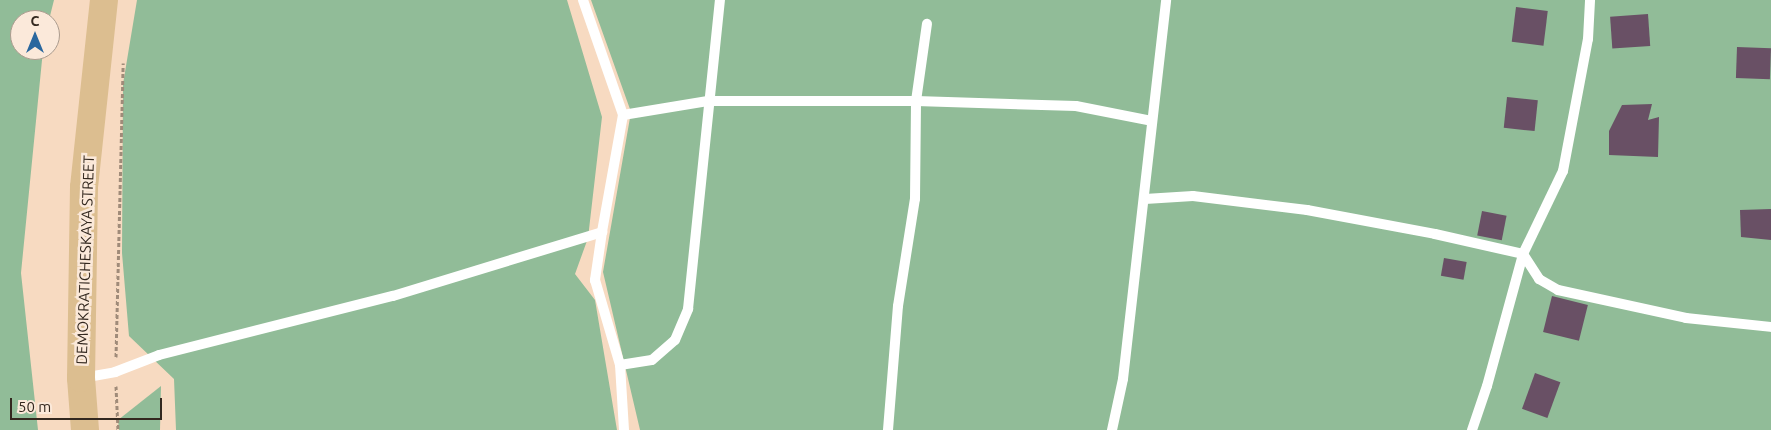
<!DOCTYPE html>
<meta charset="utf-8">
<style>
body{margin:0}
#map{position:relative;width:1771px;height:430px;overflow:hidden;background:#f7dac1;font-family:Ubuntu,sans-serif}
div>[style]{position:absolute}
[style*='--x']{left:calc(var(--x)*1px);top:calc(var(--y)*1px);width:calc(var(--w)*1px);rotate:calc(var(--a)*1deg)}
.green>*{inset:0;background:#91bc98}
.building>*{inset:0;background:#695065;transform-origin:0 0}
.path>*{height:3px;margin-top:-1.5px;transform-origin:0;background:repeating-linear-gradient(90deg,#a08b79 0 4px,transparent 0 6.5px)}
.service>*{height:10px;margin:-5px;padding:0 5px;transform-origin:5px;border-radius:5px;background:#fff}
.primary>*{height:28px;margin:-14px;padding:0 14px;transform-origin:14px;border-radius:14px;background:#dcbe90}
span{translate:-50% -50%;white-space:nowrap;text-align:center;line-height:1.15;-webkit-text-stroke:5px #fbe9da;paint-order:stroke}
.street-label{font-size:15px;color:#33281f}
.north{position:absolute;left:10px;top:10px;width:50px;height:50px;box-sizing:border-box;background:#fbe9da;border:1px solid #ab9c8f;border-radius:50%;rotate:0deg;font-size:14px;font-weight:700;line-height:20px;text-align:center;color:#33281f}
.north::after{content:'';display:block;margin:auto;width:18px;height:22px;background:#2a679e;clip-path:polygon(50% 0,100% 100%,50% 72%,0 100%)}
.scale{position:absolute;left:10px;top:398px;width:152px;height:22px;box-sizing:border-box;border:2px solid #33281f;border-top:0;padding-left:6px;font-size:15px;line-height:18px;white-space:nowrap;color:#33281f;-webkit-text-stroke:4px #fbe9da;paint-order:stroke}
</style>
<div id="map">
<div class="green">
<i style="clip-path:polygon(0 0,54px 0,49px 20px,20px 20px,20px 50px,43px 50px,21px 273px,38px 430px,0 430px)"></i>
<i style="clip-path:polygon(137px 0,567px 0,602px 117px,588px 238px,575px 274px,595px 300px,617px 430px,176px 430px,174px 379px,129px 336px,122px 253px,123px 84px)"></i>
<i style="clip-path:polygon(591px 0,1771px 0,1771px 430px,640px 430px,603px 272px,631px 112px)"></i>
<i style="clip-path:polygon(161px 386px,160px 430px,119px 430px,118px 420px)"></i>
</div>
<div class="building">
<i style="left:1516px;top:7px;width:32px;height:35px;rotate:7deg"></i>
<i style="left:1648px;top:14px;width:32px;height:38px;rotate:86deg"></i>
<i style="left:1737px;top:47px;width:34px;height:31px;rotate:2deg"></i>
<i style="left:1507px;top:97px;width:31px;height:31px;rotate:6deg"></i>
<i style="clip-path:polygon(1652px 104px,1648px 120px,1659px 117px,1658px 157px,1609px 155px,1609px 131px,1622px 105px)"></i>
<i style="clip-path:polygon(1771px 209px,1771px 240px,1741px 237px,1740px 210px)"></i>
<i style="left:1482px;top:211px;width:25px;height:25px;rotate:11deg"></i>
<i style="left:1444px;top:258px;width:23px;height:18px;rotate:10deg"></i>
<i style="left:1552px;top:296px;width:37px;height:37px;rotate:14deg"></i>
<i style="left:1535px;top:373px;width:27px;height:38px;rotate:20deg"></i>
</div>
<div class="path">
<i style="--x:116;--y:357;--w:294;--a:-88.6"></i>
<i style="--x:116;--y:386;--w:44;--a:87.4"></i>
</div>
<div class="service">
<i style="--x:583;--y:0;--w:122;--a:70.8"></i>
<i style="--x:623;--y:115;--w:119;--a:100.2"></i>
<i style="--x:623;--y:115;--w:86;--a:-9.4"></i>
<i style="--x:708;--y:101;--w:208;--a:0"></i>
<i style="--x:916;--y:101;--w:160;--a:1.8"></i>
<i style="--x:1076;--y:106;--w:77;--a:11.2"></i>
<i style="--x:1145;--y:199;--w:48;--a:-3.6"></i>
<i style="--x:1193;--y:196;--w:115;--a:7"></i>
<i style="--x:1307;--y:210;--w:130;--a:10.6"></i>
<i style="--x:1435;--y:234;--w:90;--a:12.8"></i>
<i style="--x:1523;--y:254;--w:30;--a:57"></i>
<i style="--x:1539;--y:279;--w:22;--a:30"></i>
<i style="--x:1558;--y:290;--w:131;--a:12.3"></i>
<i style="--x:1686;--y:318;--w:85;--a:6"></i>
<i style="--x:82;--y:378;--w:34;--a:-10"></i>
<i style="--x:115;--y:372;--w:47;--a:-21.1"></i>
<i style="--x:159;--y:355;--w:241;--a:-14.2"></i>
<i style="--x:393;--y:296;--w:219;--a:-17"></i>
<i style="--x:602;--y:232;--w:49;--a:98.3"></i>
<i style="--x:595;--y:280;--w:89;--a:73.6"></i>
<i style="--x:624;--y:430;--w:65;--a:-93.5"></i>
<i style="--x:620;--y:365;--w:32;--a:-9"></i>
<i style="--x:652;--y:360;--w:30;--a:-41"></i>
<i style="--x:675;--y:340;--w:34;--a:-67"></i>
<i style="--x:688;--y:309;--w:311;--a:-84.1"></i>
<i style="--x:888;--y:430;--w:124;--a:-85.4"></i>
<i style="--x:898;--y:306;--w:108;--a:-81"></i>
<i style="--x:915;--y:199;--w:98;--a:-89.4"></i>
<i style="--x:916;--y:101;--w:78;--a:-81.9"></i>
<i style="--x:1112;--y:430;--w:52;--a:-77.8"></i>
<i style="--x:1123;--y:379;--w:381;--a:-83.5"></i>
<i style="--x:1472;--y:430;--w:46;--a:-71.2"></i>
<i style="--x:1487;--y:386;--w:137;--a:-74.7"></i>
<i style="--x:1523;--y:254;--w:92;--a:-64.3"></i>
<i style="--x:1563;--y:171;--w:134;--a:-79.3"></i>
<i style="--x:1588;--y:39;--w:39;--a:-87"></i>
</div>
<div class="primary">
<i style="--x:85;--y:430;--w:52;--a:-94.4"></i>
<i style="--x:81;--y:378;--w:191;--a:-89.1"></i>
<i style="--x:84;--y:187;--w:188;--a:-83.9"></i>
</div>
<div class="street-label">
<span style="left:85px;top:260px;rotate:-88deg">DEMOKRATICHESKAYA STREET</span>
</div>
<div class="north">С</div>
<div class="scale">50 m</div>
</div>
